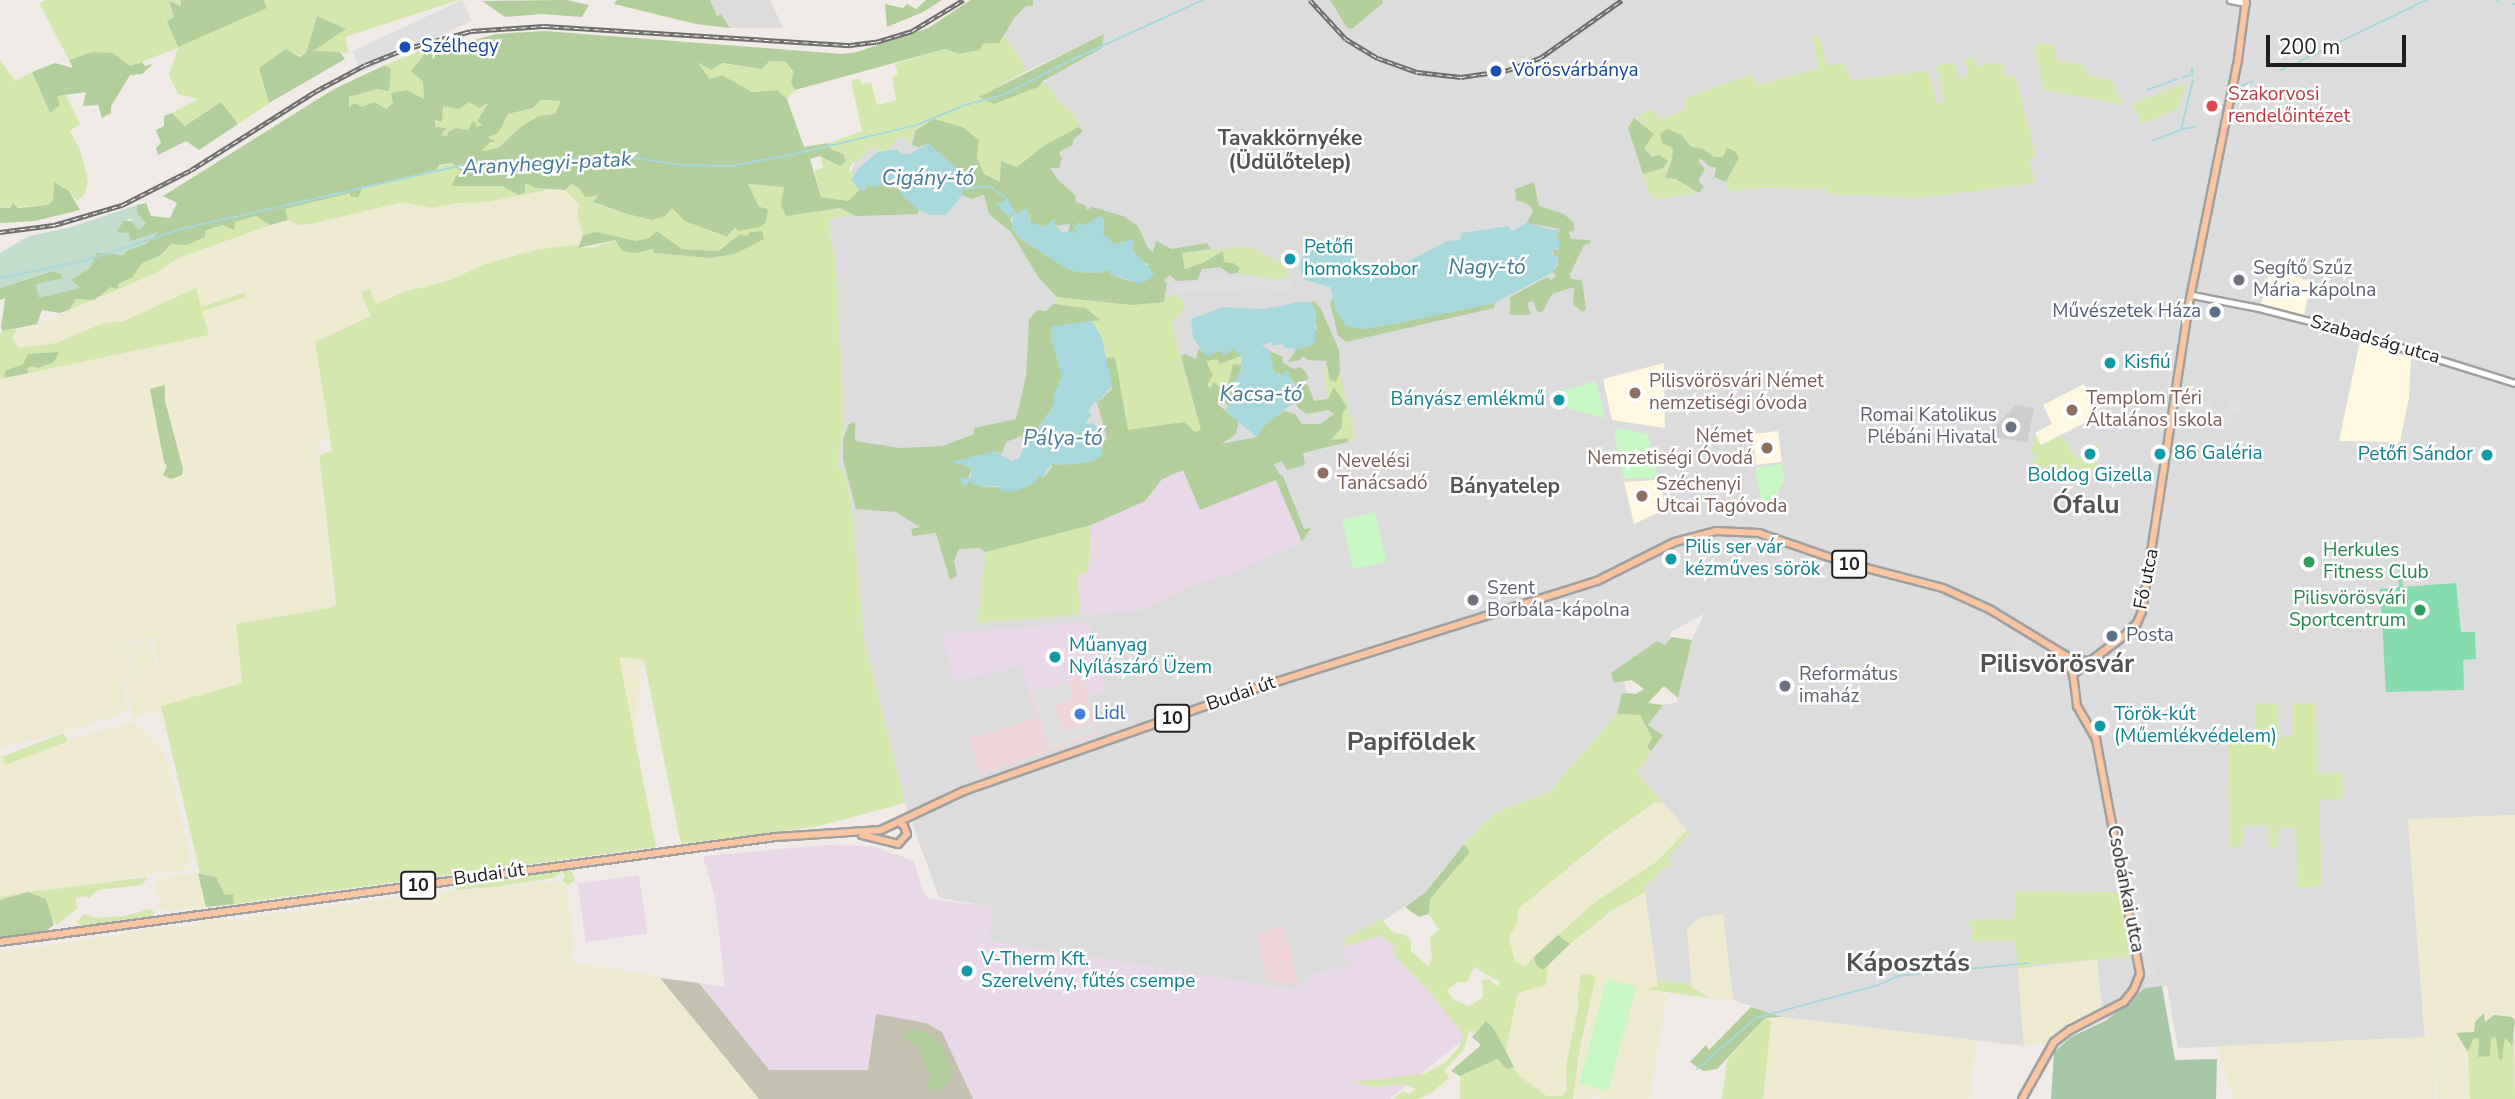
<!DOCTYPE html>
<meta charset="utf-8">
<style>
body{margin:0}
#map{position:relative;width:2515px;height:1099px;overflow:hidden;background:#f0ebe6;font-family:"Nunito Sans",sans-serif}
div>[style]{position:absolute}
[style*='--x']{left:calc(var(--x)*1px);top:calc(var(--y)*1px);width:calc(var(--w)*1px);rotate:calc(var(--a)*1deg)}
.residential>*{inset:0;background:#dddcdc}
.commercial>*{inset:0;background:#f0d5d8}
.industrial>*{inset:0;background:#e8d8e8;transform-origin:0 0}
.education>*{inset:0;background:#fef9e0;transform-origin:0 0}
.religious>*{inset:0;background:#cdcdcd}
.construction>*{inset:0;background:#c4c1b1}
.farmland>*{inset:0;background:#eeebd1;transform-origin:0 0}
.grass>*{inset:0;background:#d4e8ad;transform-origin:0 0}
.forest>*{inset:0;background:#b2ce9b}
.wetland>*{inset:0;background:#c3ddcd}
.cemetery>*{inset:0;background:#a7c8a7}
.park>*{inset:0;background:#c8f8c4;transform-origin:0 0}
.pitch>*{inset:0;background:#85ddad}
.parking>*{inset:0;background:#dfdfdf;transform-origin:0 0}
.water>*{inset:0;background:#a7d9dc}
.stream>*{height:2px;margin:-1px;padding:0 1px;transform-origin:1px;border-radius:1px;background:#a7d9dc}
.roads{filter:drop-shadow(2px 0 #a0a0a0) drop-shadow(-2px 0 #a0a0a0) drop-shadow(0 2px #a0a0a0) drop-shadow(0 -2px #a0a0a0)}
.minor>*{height:5px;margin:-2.5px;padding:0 2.5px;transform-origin:2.5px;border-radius:2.5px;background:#fff}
.major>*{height:6px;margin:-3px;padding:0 3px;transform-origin:3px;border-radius:3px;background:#fac5a0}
.rail>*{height:4.5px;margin-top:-2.25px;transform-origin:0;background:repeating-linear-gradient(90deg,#fff 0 5px,#6d6d6d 0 10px);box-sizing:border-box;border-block:2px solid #6d6d6d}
.dots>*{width:19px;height:19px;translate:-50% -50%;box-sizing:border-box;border:4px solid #fff;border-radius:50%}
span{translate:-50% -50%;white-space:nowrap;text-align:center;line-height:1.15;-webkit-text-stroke:5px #fff;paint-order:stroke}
.shield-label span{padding:2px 5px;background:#fff;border:2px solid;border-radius:5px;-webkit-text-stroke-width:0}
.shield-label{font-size:18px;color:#1f1f1f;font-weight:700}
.transit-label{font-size:19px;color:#164399}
.left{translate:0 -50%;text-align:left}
.health-label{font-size:19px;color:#be3a42}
.culture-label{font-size:19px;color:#0d838f}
.right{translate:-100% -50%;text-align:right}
.worship-label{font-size:19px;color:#5b616d}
.service-label{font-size:19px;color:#4e5e75}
.street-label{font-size:19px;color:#1f1f1f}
.education-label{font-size:19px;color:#785e54}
.leisure-label{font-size:19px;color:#27864d}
.shop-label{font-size:19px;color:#366cbe}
.neighbourhood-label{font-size:21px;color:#525252;font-weight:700}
.water-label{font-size:21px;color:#447a96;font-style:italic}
.district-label{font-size:26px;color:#525252;font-weight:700}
.scale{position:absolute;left:2266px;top:35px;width:140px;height:32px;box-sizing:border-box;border:4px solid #1f1f1f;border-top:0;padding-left:9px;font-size:21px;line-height:24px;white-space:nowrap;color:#1f1f1f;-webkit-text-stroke:5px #fff;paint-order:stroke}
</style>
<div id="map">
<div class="residential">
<i style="clip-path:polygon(710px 0,770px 0,783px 28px,730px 28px,721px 14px,717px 16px)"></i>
<i style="clip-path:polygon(1033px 0,2515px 0,2515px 815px,2408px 820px,2425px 1040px,2178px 1048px,2167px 986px,2145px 988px,2107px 1020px,2102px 1010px,2097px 959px,2018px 969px,2024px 1046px,1782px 1017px,1733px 1000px,1723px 914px,1687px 929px,1692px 985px,1657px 980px,1644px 887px,1665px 867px,1668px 856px,1690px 833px,1637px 774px,1637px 769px,1662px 735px,1648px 725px,1663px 705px,1677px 702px,1692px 640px,1704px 614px,1672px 631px,1665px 646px,1615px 683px,1624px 682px,1627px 693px,1622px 693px,1622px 705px,1613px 721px,1549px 792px,1495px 813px,1464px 844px,1426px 892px,1340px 950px,1352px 965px,1314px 974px,1295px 990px,988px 941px,994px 907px,939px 898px,905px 803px,865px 644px,850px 494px,844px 472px,838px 465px,843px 430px,842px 375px,835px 258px,826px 209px,861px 204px,848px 178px,860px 152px,895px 134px,943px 146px,979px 185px,1059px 119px,1038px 87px,1104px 35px,1027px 71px,1004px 34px,1015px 17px,1026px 6px,1033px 5px)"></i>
</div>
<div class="commercial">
<i style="clip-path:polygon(1082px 677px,1099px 735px,980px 774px,969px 738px,1036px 718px,1029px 693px)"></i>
<i style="clip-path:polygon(1284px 925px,1298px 986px,1267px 980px,1256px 933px)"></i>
</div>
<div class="industrial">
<i style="clip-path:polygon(1184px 470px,1200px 510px,1276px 479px,1302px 542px,1226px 576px,1197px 583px,1142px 610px,1080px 615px,1077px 573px,1088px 573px,1091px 525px,1145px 501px,1162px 479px)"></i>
<i style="clip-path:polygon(1089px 622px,1106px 691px,1088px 696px,1082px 677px,1029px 693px,1021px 666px,954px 682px,942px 634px)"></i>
<i style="clip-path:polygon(828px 845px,871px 846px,914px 861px,922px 890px,929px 899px,994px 907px,988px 941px,1295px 990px,1314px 974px,1351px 965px,1339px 949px,1383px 924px,1469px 1035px,1390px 1099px,790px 1099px,700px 983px,725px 987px,715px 898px,703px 856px)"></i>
<i style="left:639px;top:875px;width:59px;height:62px;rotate:82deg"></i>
</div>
<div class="education">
<i style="clip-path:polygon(2271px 267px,2311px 282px,2304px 315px,2261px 304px)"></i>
<i style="clip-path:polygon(2360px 341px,2411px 358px,2409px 398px,2400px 442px,2339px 441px)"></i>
<i style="clip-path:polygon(1664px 363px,1665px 428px,1612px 420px,1603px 379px)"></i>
<i style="clip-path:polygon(2084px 384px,2100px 415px,2041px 445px,2035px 433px,2052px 424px,2043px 405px)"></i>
<i style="left:1778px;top:431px;width:31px;height:26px;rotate:83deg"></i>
<i style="clip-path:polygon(1656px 480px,1660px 482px,1666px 509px,1634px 524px,1624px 482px)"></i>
</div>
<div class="religious">
<i style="clip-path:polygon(2016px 405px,2034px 408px,2027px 443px,1986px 435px)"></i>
</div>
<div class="construction">
<i style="clip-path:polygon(660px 978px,699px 983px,769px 1070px,868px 1070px,876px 1014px,926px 1023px,942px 1032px,973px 1099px,759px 1099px)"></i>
</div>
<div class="farmland">
<i style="clip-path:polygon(evenodd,551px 189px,565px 190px,579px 204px,577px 214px,583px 235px,578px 244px,536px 250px,491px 262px,447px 281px,407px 291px,375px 304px,370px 289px,362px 292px,371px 316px,315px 342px,329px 437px,317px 443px,334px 607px,237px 624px,242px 683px,161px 706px,161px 710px,132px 718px,126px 683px,131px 681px,128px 645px,151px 638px,154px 664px,157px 664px,154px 636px,125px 643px,130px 680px,124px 682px,127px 708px,123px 713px,74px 730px,0 748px,0 379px,209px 335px,202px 311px,245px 297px,244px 294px,201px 307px,195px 289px,124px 321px,101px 324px,56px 343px,19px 348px,12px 339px,17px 329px,37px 324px,143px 279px,178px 258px,288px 220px,299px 225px,310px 224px,403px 202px,432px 208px,456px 203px,488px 202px,551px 189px,165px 386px,165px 401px,171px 479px,150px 389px,165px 386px)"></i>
<i style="left:619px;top:657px;width:24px;height:194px;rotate:7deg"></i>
<i style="clip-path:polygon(136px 722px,162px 748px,169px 766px,190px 855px,189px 869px,0 897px,0 756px)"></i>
<i style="clip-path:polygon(1655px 802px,1663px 803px,1687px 830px,1684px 836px,1656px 862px,1595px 902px,1524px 967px,1520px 966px,1515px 961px,1509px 938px,1517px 922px,1519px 908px)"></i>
<i style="clip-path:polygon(2515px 815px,2515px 1021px,2512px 1017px,2484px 1023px,2484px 1014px,2474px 1032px,2456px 1033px,2468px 1052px,2470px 1099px,2437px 1099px,2439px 1034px,2434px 1099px,2233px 1099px,2217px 1046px,2427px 1037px,2431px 1034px,2425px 1030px,2408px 819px)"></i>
<i style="clip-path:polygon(198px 873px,206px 907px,167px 911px,160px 908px,155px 878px)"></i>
<i style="clip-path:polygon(559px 881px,567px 887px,574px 947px,570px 962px,658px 976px,759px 1099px,0 1099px,0 950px,27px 949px,173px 926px,188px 927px,201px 921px,224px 918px,241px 921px,250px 917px,434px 893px)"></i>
<i style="clip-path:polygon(1639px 892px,1645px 892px,1658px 986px,1647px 989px,1667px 994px,1649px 1099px,1602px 1099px,1592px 1095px,1590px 1099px,1572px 1098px,1596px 977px,1587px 974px,1577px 1001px,1579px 1004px,1566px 1066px,1567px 1090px,1562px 1096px,1547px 1096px,1517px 1074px,1505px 1054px,1518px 993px,1546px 985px,1548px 966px,1556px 956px)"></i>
<i style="clip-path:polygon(1723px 914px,1733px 1000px,1709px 998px,1692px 985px,1687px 929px,1699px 918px)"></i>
<i style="clip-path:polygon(2097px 959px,2101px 1010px,2068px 1028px,2050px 1042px,2024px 1046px,2018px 969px)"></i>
<i style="clip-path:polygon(1782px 1017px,1976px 1041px,1969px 1099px,1763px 1099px,1771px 1020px)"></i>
</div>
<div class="grass">
<i style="clip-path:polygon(47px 0,181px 0,181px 6px,169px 1px,174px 17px,267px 8px,264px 0,459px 0,345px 37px,349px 53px,312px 51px,317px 16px,306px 53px,259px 68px,269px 103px,238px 124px,221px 102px,185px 126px,172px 113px,198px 99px,178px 94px,169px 75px,178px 48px,130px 66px,92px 52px,69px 60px,39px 3px)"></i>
<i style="clip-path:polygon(1004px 34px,1027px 71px,980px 97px,1043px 81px,1067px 110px,1072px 110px,1079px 127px,1045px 145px,1001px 183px,984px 174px,977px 157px,979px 140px,915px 131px,909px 147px,907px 138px,898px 138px,889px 149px,878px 152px,874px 146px,850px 166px,849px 172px,854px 174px,852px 180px,859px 190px,848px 201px,821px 197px,814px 170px,823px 168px,820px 156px,846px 161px,843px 154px,831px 149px,829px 143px,862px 131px,851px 81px,859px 78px,862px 84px,871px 82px,877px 105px,896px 100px,892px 77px,898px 74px,895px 64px,945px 49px,959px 54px,982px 44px,999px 43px)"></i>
<i style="clip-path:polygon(1811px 36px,1819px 36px,1827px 66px,1845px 63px,1850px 80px,1928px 71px,1937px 103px,1944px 101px,1936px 66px,1954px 62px,1960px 78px,1969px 76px,1965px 58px,1974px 57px,1977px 67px,1990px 63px,2002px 64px,2006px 77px,2015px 75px,2036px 156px,2029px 158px,2035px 183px,1921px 198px,1828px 194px,1827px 189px,1763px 188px,1728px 191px,1726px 182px,1738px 158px,1714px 157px,1703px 149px,1690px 146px,1682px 135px,1667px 129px,1660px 135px,1662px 143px,1673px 148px,1672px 160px,1665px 178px,1676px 179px,1699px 193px,1655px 199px,1650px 194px,1643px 174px,1663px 168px,1644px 147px,1643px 122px,1634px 118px,1653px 109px,1659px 120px,1684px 110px,1686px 98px,1751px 74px,1755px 86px,1819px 68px)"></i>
<i style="clip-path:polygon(2040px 42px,2055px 46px,2055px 61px,2083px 64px,2088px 76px,2112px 80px,2122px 104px,2044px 90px,2034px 48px)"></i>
<i style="clip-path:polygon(430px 47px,411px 71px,423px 82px,425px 99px,407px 90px,391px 93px,393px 103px,386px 109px,349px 109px,349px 97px,388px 85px,391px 70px,385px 65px)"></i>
<i style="clip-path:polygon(0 60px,15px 81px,32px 72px,50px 113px,56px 96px,66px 95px,80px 124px,70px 131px,81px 152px,88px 182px,84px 195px,77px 201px,69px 191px,54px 182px,53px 200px,47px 205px,0 208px)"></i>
<i style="clip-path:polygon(695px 60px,762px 69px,768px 61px,786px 62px,795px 72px,791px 82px,795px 90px,787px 99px,777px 90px,752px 92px,722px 75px,710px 79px)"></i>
<i style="clip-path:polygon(2186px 83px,2179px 108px,2142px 124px,2132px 104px)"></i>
<i style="clip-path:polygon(541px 100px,562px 101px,555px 114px,522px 126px,498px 148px,481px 151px,490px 142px,489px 135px,498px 132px,508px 114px,533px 108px)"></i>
<i style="clip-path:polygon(469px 102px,488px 102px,477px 121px,484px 125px,448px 136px,440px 135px,433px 118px,441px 121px,443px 106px)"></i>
<i style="clip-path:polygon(452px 163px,463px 173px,453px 186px,502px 186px,519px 194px,524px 183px,551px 189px,488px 202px,456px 203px,432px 208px,403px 202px,310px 224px,299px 225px,288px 220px,284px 209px)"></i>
<i style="clip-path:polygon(570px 184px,600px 195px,594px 203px,627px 214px,652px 220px,672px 208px,709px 231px,727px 237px,736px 228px,746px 229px,759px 207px,747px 184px,784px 187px,827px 210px,841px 208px,856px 216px,835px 217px,828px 222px,835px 258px,842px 375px,843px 430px,838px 465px,844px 472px,850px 494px,865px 644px,905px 803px,815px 827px,681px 844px,644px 660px,619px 657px,656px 847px,234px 904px,233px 894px,225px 896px,216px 877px,200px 873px,161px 706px,242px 683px,236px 624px,334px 607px,336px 603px,319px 455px,332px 451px,315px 342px,371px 316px,361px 292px,370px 289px,376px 304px,407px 291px,447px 281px,491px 262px,536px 250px,578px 244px,578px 248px,594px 247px,615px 240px,636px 253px,653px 249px,654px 253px,710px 258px,735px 254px,764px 238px,747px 236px,719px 251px,682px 249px,657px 232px,650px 238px,636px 241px,597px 232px,583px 235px,577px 214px,579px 204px,565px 190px)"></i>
<i style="clip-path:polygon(257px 216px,271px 225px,178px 258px,154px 274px,69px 310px,76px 299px,94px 300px,101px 292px,133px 277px,142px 263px,161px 256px,171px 244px,222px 225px,234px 230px,234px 222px)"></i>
<i style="clip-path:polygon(1245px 247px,1253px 248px,1284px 265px,1289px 275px,1278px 280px,1238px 273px,1240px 268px,1223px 262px,1222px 251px,1203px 263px,1185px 269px,1182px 253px)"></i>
<i style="clip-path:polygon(196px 288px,201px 307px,244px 293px,246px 297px,202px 311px,209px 335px,29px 373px,27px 369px,30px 366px,44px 365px,23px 364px,5px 371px,4px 378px,0 379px,0 333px,3px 331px,17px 329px,12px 339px,19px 348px,56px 343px,101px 324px,124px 321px)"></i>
<i style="clip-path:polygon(1178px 296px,1183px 299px,1185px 308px,1171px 323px,1201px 430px,1195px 433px,1184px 422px,1128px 430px,1115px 358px,1105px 358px,1092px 321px,1101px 320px,1085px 308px,1054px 304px,1057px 297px,1132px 305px,1164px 302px,1164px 297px)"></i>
<i style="clip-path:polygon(1241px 356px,1240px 364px,1233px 364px,1229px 382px,1219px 387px,1210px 389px,1207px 385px,1206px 361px,1217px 359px,1221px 364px)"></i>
<i style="clip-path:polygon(1327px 364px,1330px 379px,1336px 381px,1340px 372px,1355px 438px,1348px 442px,1347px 438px,1331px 441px,1342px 427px,1342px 414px,1328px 399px,1324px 369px)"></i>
<i style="clip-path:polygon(2035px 434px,2041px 446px,2060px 436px,2072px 447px,2069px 451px,2078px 460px,2096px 442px,2099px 445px,2096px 470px,2029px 467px,2030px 462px,2034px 462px,2035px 454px,2031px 454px)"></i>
<i style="clip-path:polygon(1091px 525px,1088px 573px,1077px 574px,1080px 615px,977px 623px,986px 552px)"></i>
<i style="clip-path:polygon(2255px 703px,2278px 704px,2279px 737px,2292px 737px,2292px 703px,2316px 703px,2317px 773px,2342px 772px,2343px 799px,2319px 800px,2322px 885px,2298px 888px,2296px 827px,2279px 828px,2278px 848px,2269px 848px,2268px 825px,2244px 826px,2242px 847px,2230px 847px,2227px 741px,2255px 741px)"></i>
<i style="clip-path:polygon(evenodd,1617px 714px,1640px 715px,1652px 738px,1647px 747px,1651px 751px,1637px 774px,1663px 803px,1655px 802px,1609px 835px,1519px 908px,1517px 922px,1509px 938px,1515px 961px,1524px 967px,1534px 957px,1536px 965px,1543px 970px,1548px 966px,1546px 985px,1518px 993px,1505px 1054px,1494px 1029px,1486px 1022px,1473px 1034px,1469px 1030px,1464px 1050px,1445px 1070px,1449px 1078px,1431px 1093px,1418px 1099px,1393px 1099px,1403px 1091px,1409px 1094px,1416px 1089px,1405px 1084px,1375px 1087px,1350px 1082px,1424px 1074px,1446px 1062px,1459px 1047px,1463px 1035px,1433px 996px,1393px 954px,1394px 947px,1385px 938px,1379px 936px,1347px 946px,1343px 940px,1381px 919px,1394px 933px,1406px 935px,1411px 941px,1411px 951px,1428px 966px,1432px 959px,1430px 937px,1439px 930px,1429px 914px,1430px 899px,1470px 852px,1464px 844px,1495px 813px,1549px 792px,1617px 714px,1474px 967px,1500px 982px,1497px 986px,1488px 979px,1482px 980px,1483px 998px,1469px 1006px,1454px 1000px,1447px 990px,1458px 982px,1467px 982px,1474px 967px)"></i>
<i style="left:64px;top:733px;width:9px;height:66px;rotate:69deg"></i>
<i style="clip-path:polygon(1687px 830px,1690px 833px,1669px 856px,1672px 866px,1665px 867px,1644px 887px,1645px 892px,1613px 910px,1570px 944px,1558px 935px,1595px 902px,1656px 862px)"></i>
<i style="clip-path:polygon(570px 867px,575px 880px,568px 885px,562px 881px,565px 876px,562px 872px,554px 878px,494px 887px,457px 890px,453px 886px,499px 878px,504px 883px,503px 877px,522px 874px,522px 879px,523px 874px)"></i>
<i style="clip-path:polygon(148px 877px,142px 885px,98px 890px,88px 899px,87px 896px,76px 898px,77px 909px,57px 925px,50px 917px,46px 899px,28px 892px,0 900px,0 897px,28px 892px,45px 890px,46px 894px,47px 890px)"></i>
<i style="clip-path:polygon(2016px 891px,2119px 892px,2130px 957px,2036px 964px,2018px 969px,2015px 941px,1972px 941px,1970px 920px,2014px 919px)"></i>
<i style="clip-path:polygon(150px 909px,155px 912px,153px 916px,81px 928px,77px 922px,84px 914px,96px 918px,125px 916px)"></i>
<i style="clip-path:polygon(1587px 974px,1596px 976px,1579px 1053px,1573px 1099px,1460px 1099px,1460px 1076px,1497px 1059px,1507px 1069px,1514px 1067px,1517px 1074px,1547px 1096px,1562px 1096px,1567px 1090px,1566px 1066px,1579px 1004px,1577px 1001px,1581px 975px)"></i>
<i style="clip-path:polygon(1657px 980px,1686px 983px,1709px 998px,1645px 989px,1658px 986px)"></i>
<i style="clip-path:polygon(1765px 1018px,1771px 1020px,1763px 1099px,1722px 1099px,1727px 1060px)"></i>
<i style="clip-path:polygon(2514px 1036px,2515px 1099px,2470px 1099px,2468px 1052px,2473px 1038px,2497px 1037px,2499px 1059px,2505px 1037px,2508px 1038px,2509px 1047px)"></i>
</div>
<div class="forest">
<i style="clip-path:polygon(181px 0,264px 0,267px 8px,178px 47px,167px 21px,174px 17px,169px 1px,181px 6px)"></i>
<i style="clip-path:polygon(566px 0,589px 5px,582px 17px,542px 14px,505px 17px,482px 1px)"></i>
<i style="clip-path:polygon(617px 0,710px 0,717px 16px,721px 14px,730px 28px,696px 24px,614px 4px)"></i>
<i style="clip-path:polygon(926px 0,942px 0,923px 12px,887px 27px,885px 4px,903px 8px,907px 4px,916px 9px)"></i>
<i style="clip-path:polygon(evenodd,971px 0,1033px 0,1033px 6px,1026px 6px,1015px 17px,999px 43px,982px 44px,980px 50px,959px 54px,945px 49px,795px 90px,791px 82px,794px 72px,786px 62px,769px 61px,762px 69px,722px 63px,711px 70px,697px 62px,710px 79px,722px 75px,752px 92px,777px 90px,787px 99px,804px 147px,829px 143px,831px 149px,843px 154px,846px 161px,840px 166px,820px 156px,810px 159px,821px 197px,848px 201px,859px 190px,865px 190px,866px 185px,881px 183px,882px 187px,888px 180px,894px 180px,902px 195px,919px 210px,918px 214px,856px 216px,840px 208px,786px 216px,781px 205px,784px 187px,748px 184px,759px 207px,768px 209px,766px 222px,760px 227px,739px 231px,735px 228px,727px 237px,685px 221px,672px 208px,665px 216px,652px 220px,627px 214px,593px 202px,599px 195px,585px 197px,579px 188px,571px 184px,565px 190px,536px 188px,525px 183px,525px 192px,519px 195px,502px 186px,452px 186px,455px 177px,463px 173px,452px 163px,439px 165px,436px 170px,363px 187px,358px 198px,350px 196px,350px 193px,285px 209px,288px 220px,271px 225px,256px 216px,235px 222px,234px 230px,222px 225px,205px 231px,205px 237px,187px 245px,171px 244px,160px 256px,142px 263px,133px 277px,118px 284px,118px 289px,111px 287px,94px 300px,76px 299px,69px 310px,60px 313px,42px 310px,37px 324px,3px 331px,1px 328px,5px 298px,0 300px,0 288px,52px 271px,62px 274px,63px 278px,80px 287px,70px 280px,90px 268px,97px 252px,124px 255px,126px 251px,149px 242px,131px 241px,116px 232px,124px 220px,146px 224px,137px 213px,137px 205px,146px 203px,151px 216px,170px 218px,177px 203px,163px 196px,334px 89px,385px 65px,391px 69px,389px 91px,377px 89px,349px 97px,349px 108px,354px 103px,362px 107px,374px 102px,386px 109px,393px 103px,391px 93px,407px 90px,424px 99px,423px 82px,411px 71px,430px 47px,457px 45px,496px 34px,545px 31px,842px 54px,857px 52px,928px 28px,971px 0,541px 100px,561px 101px,555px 114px,539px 116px,522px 126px,498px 148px,482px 151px,490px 142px,496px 142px,488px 137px,498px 133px,508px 114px,533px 108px,541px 100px,971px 0,469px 102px,479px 108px,488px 103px,477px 121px,483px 125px,475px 127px,477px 124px,473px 121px,468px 130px,456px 128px,448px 132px,447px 136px,441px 135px,446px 128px,436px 127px,434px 119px,442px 122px,443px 106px,459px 109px,469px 102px)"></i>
<i style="clip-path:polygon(1330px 0,1382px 0,1383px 3px,1352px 29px,1347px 28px)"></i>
<i style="clip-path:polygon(317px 16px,346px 29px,313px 51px,340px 52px,345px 59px,269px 103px,259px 68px,286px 49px,299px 57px,306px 53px)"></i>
<i style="clip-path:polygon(1104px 34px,1102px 48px,1043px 81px,1038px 87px,994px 104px,979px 97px)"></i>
<i style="clip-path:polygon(92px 52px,113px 53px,130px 66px,142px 62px,145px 66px,153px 64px,142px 74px,130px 75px,111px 106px,111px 113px,102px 118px,98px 105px,83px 106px,86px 92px,57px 96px,60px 105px,50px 113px,32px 72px,55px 63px,73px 68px,69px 60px)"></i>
<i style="clip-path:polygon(221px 102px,238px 124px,199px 150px,186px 141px,158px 155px,156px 148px,161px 143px,156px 130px,164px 126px,164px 116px,172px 113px,185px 126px)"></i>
<i style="clip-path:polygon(1634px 118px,1654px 134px,1644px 148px,1652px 157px,1659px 155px,1668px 161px,1663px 168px,1643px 174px,1628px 128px)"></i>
<i style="clip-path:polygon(evenodd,934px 119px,962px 127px,979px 140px,977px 157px,984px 174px,1000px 182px,1001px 161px,1017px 167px,1045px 145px,1079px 127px,1083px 131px,1073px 140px,1073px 145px,1059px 152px,1062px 159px,1059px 168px,1050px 168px,1058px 180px,1075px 195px,1076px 202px,1085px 205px,1087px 210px,1092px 207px,1123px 216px,1138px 226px,1148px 248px,1153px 252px,1156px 241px,1172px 249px,1207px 243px,1211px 249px,1182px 253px,1185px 269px,1203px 263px,1223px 251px,1224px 262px,1233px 263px,1240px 268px,1238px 273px,1230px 274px,1220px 267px,1202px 269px,1197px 280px,1176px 281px,1170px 275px,1163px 280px,1167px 283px,1164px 302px,1132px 305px,1057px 297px,1039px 278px,1011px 232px,989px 214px,984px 195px,971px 199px,962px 195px,962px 189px,929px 144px,918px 147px,912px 145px,915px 131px,934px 119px,1006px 198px,1016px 214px,1030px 215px,1030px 223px,1044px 227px,1070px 224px,1068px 233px,1078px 238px,1079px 222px,1082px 226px,1104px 219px,1103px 235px,1112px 244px,1132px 250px,1138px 260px,1149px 264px,1131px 282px,1110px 274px,1110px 269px,1099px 273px,1077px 272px,1064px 267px,1017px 236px,1010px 219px,1014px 213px,1000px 205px,1005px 203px,1006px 198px)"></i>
<i style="clip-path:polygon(1667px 129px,1682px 135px,1690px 146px,1703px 149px,1714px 157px,1723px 157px,1727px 148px,1735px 151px,1739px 158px,1726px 182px,1714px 177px,1716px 167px,1710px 167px,1700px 158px,1699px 162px,1705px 169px,1698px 180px,1704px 187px,1699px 193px,1676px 179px,1665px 178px,1672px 160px,1673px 148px,1662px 143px,1660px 134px)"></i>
<i style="clip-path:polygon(54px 182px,69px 191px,80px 210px,35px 221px,0 223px,0 208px,10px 208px,13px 203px,18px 208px,48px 205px,53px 200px)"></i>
<i style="clip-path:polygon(1534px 182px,1539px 206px,1564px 214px,1574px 223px,1574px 231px,1569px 232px,1571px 239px,1590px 240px,1591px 243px,1584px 245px,1570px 274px,1571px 279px,1582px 280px,1586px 310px,1582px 312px,1573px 304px,1574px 287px,1552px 294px,1543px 311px,1538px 313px,1533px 301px,1527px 303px,1531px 315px,1510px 315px,1510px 297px,1547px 277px,1551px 280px,1556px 276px,1553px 272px,1558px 264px,1552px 250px,1559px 249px,1556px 237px,1561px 229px,1527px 223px,1533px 211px,1528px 204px,1516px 200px,1515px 189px)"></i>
<i style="clip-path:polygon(657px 231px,682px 249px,719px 251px,740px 234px,747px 236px,750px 232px,762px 231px,764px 239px,735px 254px,710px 258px,654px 253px,653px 249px,636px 253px,622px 251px,615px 240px,578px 248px,583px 235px,597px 232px,636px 241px,649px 238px)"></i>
<i style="clip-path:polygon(1333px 297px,1336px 311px,1362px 329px,1495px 303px,1494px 308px,1346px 342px,1338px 335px,1330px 303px)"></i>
<i style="clip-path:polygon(1314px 301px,1321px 309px,1339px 350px,1340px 372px,1336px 382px,1330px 380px,1326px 361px,1308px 360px,1302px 356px,1300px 360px,1288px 362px,1296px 349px,1300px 349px,1317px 329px,1311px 302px)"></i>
<i style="clip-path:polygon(1053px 304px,1085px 308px,1101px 320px,1080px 323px,1051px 337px,1062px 376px,1054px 405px,1038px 428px,1030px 433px,1028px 442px,1025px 443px,1021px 436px,1006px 442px,1002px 454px,995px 451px,955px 462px,972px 468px,965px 486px,968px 482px,984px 487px,1021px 488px,1039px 474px,1043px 478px,1052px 467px,1051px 463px,1060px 465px,1091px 462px,1103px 447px,1102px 443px,1107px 439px,1097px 403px,1112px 389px,1105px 358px,1115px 357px,1128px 430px,1184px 422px,1195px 432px,1201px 430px,1181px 356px,1185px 354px,1196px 359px,1199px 348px,1204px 354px,1233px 349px,1241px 356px,1220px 364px,1217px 359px,1206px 361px,1213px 375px,1207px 385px,1210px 388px,1214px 382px,1219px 387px,1229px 382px,1233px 364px,1242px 365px,1235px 383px,1232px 403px,1228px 406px,1221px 398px,1218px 405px,1239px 420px,1236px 434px,1221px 444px,1257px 437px,1265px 425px,1284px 411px,1295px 414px,1302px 424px,1320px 424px,1334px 414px,1328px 410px,1307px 414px,1299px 409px,1295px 402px,1295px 384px,1289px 377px,1274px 372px,1270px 351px,1283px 357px,1283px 363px,1294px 369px,1300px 367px,1306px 372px,1309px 379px,1301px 382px,1308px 385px,1314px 401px,1328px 399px,1334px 387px,1347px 407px,1342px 414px,1342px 427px,1331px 440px,1347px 438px,1348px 442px,1303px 453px,1305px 465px,1287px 470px,1282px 461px,1274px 464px,1279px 474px,1283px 476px,1304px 529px,1311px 528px,1302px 542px,1276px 480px,1200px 510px,1183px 470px,1162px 479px,1145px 501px,1091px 525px,986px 552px,979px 548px,959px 549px,954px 561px,957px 576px,950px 580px,936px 533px,913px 536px,911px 529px,920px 527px,896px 512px,856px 509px,843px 460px,843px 439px,849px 424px,855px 422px,855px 441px,900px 448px,943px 446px,974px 434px,974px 428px,1016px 419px,1026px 377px,1029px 320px,1037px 310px,1046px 311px)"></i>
<i style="clip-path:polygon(59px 352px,54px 362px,38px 368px,30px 366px,27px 369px,29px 373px,4px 378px,5px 371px,23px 364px,28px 354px)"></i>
<i style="clip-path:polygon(165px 385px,165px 401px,183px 469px,182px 475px,171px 479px,163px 475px,167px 466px,164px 462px,150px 389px)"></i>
<i style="clip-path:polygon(1671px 637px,1692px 640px,1678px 698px,1664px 686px,1648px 703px,1663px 705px,1648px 725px,1663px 735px,1651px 751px,1647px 747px,1652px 738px,1640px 715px,1617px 714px,1622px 693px,1636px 694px,1644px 689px,1632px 680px,1614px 683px,1611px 673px,1657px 641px,1665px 645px)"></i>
<i style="clip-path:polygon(1464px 844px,1470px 852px,1430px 899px,1429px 914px,1419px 917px,1405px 907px,1426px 892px)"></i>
<i style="clip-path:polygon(198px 873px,216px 877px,225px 895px,233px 894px,234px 904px,206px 907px)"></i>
<i style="clip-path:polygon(28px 892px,46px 899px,54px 925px,44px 932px,0 937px,0 900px)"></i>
<i style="clip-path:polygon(1558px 935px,1570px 944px,1543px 970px,1536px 965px,1534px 957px)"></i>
<i style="clip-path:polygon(1751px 1007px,1782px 1017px,1765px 1018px,1717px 1069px,1703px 1071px,1690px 1062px,1706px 1045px,1709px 1050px)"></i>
<i style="clip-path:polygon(2484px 1013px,2485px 1022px,2494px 1015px,2512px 1017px,2515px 1021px,2512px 1047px,2505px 1037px,2502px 1059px,2499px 1060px,2496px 1037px,2491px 1038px,2490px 1056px,2478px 1057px,2479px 1038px,2473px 1039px,2468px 1052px,2456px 1033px,2474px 1032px,2475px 1022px)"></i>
<i style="clip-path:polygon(1486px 1021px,1494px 1029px,1514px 1067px,1507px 1069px,1497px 1059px,1460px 1076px,1451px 1071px,1481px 1045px,1472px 1037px)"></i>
<i style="clip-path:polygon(914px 1029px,927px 1032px,943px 1045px,951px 1072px,949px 1081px,943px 1088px,936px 1091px,929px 1087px,927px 1083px,932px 1074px,923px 1063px,920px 1048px,903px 1038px,906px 1031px)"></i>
</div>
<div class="wetland">
<i style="clip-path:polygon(137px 205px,137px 213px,146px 224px,138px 230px,131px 219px,124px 220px,116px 232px,129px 233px,131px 241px,158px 232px,149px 242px,126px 251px,124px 255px,97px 252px,90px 268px,71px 280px,80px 288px,39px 298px,36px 284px,63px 278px,62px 274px,51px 271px,0 288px,0 253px,29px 236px,68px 228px)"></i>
</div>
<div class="cemetery">
<i style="clip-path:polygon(2162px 986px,2175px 1060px,2217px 1059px,2216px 1099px,2051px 1099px,2054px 1052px,2071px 1037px,2107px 1020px,2145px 988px)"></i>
</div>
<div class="park">
<i style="clip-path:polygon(1596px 381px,1605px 418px,1567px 408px,1562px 391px)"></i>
<i style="clip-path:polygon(1619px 428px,1648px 434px,1658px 478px,1624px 479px,1614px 432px)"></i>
<i style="clip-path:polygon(1782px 464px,1784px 481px,1769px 508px,1763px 509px,1755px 468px)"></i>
<i style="left:1375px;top:512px;width:51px;height:34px;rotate:77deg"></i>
<i style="left:1607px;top:979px;width:30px;height:108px;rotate:15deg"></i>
</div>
<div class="pitch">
<i style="clip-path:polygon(2398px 566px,2401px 566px,2403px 587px,2456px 583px,2461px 632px,2475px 632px,2476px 659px,2463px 660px,2464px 690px,2386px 692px,2380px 589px,2399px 587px)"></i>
</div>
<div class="parking">
<i style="left:462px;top:0;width:23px;height:121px;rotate:65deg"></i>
<i style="clip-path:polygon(1234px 277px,1291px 280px,1293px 292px,1258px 289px,1171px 293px,1174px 284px)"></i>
<i style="clip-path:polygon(2191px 400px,2212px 401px,2212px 410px,2228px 411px,2229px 401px,2240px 402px,2240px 413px,2232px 413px,2231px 423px,2207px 422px,2206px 410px,2190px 409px)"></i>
<i style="clip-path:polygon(2019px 635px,2031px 642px,2024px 656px,2028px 658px,2027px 673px,2012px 673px,2010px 654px)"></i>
<i style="clip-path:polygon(1068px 682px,1073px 700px,1055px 705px,1063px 731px,1093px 723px,1096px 733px,1049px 749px,1032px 693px)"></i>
<i style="clip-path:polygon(2140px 897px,2142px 900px,2155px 979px,2142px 975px,2132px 901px)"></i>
</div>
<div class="water">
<i style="clip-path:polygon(929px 144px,964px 174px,962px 195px,946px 215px,930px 215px,919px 210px,902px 195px,894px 180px,888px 180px,882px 187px,881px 183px,876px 187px,867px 185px,865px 190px,859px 190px,851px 179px,860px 167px,878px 152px,897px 149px,902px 154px,909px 154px)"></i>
<i style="clip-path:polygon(1006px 196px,1016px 214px,1027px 208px,1031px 223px,1044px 227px,1055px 218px,1055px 225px,1062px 232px,1075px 231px,1078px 236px,1079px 231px,1073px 228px,1079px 222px,1083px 226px,1100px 216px,1104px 219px,1103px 235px,1110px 238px,1112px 244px,1134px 239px,1132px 250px,1154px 273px,1150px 279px,1140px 284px,1110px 274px,1110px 270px,1099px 273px,1077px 272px,1064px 267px,1017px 236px,1012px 228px,1013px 214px,1008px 216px,995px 203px,1002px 202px,1003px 205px)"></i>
<i style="clip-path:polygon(1527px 223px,1553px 230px,1561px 228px,1556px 237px,1560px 242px,1558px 249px,1552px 250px,1552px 254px,1559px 257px,1553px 272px,1495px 303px,1395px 324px,1362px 329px,1346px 326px,1336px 311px,1330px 287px,1305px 280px,1300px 269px,1301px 260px,1306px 254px,1315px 249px,1338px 247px,1353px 254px,1357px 273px,1367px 274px,1377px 266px,1400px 266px,1447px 241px,1460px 240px,1462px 233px,1508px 226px,1512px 231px)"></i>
<i style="clip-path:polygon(1300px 302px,1311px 302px,1316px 312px,1315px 344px,1300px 349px,1284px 348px,1283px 344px,1271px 346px,1273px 342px,1262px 345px,1270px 351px,1274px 372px,1280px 375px,1288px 371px,1296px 392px,1295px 402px,1265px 425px,1257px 437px,1225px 411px,1234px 399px,1230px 395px,1234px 392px,1232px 381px,1236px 380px,1241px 370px,1241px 356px,1233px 349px,1225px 356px,1221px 351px,1215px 351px,1211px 356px,1204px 354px,1193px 337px,1191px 319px,1223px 307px,1264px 309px)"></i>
<i style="clip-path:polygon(1092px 321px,1102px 338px,1112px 386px,1097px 403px,1094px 402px,1088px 412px,1092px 414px,1085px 424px,1093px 423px,1096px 426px,1102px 456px,1091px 462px,1060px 465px,1052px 463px,1042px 478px,1039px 474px,1036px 482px,1017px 491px,1002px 492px,998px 486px,984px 487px,968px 482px,964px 487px,960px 478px,970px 478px,972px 468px,951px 462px,995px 451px,1011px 461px,1019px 458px,1030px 433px,1038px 428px,1054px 406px,1053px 396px,1062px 376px,1051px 337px,1051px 326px)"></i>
</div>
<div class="stream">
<i style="--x:2496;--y:0;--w:4;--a:34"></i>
<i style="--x:2513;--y:4;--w:2;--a:0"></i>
<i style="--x:2298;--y:62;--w:142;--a:-25.8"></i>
<i style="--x:2281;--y:70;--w:13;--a:-27"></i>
<i style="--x:2182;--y:77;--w:10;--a:-11"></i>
<i style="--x:2192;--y:75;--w:7;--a:-90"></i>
<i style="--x:2241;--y:86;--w:12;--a:-20"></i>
<i style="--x:2147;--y:90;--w:32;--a:-20"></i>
<i style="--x:2182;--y:129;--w:13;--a:-9"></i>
<i style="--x:2152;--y:141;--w:31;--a:-21"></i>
<i style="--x:2181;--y:130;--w:51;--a:-76.5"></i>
<i style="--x:962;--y:189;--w:27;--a:-6"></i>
<i style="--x:989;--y:186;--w:21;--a:35"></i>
<i style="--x:0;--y:278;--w:85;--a:-11.6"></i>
<i style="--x:83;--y:261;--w:103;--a:-18.1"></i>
<i style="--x:181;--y:229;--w:297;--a:-12.8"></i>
<i style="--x:471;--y:163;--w:152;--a:-2.6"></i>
<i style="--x:623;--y:156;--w:59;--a:8.8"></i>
<i style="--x:681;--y:165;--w:49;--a:1.2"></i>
<i style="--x:730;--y:166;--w:62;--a:-10.2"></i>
<i style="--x:791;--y:155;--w:130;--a:-13.4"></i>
<i style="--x:917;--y:125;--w:52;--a:-22.6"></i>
<i style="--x:965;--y:105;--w:42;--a:-15"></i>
<i style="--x:1006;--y:94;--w:69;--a:-27.7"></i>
<i style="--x:1067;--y:62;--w:149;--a:-24.5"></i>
<i style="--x:1697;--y:1069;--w:78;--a:-40.8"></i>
<i style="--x:1756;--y:1018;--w:126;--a:-15.1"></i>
<i style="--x:1878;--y:985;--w:22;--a:-24"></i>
<i style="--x:1898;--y:976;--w:131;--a:-5.7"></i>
</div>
<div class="roads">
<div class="minor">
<i style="--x:2230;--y:0;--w:16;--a:11"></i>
<i style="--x:2192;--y:295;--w:68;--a:11"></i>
<i style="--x:2259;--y:308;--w:95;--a:14.6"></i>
<i style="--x:2351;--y:332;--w:172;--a:17.3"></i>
</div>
<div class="major">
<i style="--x:2073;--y:674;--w:64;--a:-36.7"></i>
<i style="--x:2124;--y:636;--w:18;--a:-45"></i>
<i style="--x:2137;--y:623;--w:13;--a:-67"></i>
<i style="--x:2142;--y:611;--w:312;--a:-81.3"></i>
<i style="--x:2189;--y:303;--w:249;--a:-78.6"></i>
<i style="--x:2238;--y:59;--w:60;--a:-82.3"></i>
<i style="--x:862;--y:835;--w:37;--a:14"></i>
<i style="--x:898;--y:844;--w:13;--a:-48"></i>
<i style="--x:907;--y:834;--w:9;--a:-111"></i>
<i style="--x:904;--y:826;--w:6;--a:-141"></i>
<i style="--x:0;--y:942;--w:783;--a:-7.71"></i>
<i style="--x:776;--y:837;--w:105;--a:-3.8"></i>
<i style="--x:881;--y:830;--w:92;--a:-25.2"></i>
<i style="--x:964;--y:791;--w:311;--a:-19.4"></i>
<i style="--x:1257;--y:688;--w:356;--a:-17.5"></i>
<i style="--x:1597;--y:581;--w:87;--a:-26.6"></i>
<i style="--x:1675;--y:542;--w:42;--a:-15"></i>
<i style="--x:1716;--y:531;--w:43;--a:2.7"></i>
<i style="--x:1759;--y:533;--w:89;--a:19"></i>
<i style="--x:1843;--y:562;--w:103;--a:14.6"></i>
<i style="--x:1943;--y:588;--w:53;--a:24.6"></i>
<i style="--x:1991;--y:610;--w:87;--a:31.3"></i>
<i style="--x:2065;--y:655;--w:12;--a:24"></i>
<i style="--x:2076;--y:660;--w:14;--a:4"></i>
<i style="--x:2022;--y:1099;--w:65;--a:-60.7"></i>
<i style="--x:2054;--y:1042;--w:20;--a:-37"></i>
<i style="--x:2070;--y:1030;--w:61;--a:-27.4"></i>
<i style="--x:2124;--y:1002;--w:16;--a:-52"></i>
<i style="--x:2134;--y:989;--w:16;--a:-68"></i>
<i style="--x:2140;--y:974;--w:239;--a:-100.6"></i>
<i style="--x:2096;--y:739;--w:38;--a:-120"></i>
<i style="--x:2077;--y:706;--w:32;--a:-97"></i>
<i style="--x:2073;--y:674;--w:22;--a:-122"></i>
</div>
</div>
<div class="rail">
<i style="--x:1310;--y:0;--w:53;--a:47.3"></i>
<i style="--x:1346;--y:39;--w:37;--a:31"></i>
<i style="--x:1378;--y:58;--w:41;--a:19.7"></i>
<i style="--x:1417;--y:72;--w:44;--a:6.5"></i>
<i style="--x:1461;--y:77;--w:48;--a:-8.5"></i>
<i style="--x:1508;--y:70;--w:34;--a:-21"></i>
<i style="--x:1540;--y:58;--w:100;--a:-35.3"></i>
<i style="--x:0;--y:232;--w:54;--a:-7.4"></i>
<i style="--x:54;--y:225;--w:71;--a:-16.4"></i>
<i style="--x:122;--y:205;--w:77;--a:-26.9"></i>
<i style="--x:191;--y:170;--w:148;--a:-32.3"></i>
<i style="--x:316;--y:91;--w:55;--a:-28"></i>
<i style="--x:365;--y:65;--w:43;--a:-21.8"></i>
<i style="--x:405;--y:49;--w:68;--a:-15.3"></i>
<i style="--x:471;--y:31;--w:73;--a:-3.9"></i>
<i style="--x:544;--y:26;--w:307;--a:3.6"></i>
<i style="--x:850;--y:45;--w:26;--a:-7"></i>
<i style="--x:876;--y:42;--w:38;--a:-17"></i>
<i style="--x:912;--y:31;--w:60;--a:-31.3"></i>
</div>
<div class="dots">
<i style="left:405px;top:47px;background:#1a4fb4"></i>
<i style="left:1496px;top:71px;background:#1a4fb4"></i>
<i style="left:2212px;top:106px;background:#e0444e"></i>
<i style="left:1290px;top:259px;background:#0f9aa8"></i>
<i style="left:2239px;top:280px;background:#6b7280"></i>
<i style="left:2215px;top:312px;background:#5c6f8a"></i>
<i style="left:2110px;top:363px;background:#0f9aa8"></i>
<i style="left:1635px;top:393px;background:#8d6e63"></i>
<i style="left:1559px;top:400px;background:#0f9aa8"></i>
<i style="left:2072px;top:410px;background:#8d6e63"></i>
<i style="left:2011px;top:427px;background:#6b7280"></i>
<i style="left:1767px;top:448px;background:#8d6e63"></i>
<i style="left:2090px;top:454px;background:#0f9aa8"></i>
<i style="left:2160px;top:454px;background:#0f9aa8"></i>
<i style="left:2487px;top:455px;background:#0f9aa8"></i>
<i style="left:1323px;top:473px;background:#8d6e63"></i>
<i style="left:1642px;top:496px;background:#8d6e63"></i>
<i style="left:1671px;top:559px;background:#0f9aa8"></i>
<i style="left:2309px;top:562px;background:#2e9e5b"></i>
<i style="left:1473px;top:600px;background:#6b7280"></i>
<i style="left:2420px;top:610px;background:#2e9e5b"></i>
<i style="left:2112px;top:636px;background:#5c6f8a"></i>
<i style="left:1055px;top:657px;background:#0f9aa8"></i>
<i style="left:1785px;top:686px;background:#6b7280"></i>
<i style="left:1080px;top:714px;background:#3f7fe0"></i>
<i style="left:2100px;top:726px;background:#0f9aa8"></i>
<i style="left:967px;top:971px;background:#0f9aa8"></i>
</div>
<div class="shield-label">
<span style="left:1849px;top:564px">10</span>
<span style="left:1172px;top:718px">10</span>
<span style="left:418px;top:885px">10</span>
</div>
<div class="transit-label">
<span class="left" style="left:421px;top:47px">Szélhegy</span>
<span class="left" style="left:1512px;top:71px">Vörösvárbánya</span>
</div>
<div class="health-label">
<span class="left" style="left:2228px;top:106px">Szakorvosi<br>rendelőintézet</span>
</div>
<div class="culture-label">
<span class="left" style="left:1304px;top:259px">Petőfi<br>homokszobor</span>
<span class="left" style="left:2124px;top:363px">Kisfiú</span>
<span class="right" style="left:1545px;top:400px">Bányász emlékmű</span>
<span class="left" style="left:2174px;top:454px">86 Galéria</span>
<span class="right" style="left:2473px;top:455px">Petőfi Sándor</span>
<span style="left:2090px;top:476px">Boldog Gizella</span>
<span class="left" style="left:1685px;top:559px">Pilis ser vár<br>kézműves sörök</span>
<span class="left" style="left:1069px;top:657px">Műanyag<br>Nyílászáró Üzem</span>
<span class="left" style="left:2114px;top:726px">Török-kút<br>(Műemlékvédelem)</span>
<span class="left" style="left:981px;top:971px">V-Therm Kft.<br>Szerelvény, fűtés csempe</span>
</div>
<div class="worship-label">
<span class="left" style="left:2253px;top:280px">Segítő Szűz<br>Mária-kápolna</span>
<span class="right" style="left:1997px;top:427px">Romai Katolikus<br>Plébáni Hivatal</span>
<span class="left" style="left:1487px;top:600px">Szent<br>Borbála-kápolna</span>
<span class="left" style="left:1799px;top:686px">Református<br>imaház</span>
</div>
<div class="service-label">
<span class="right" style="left:2201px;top:312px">Művészetek Háza</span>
<span class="left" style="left:2126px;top:636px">Posta</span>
</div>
<div class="street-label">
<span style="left:2375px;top:340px;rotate:16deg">Szabadság utca</span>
<span style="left:2147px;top:579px;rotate:-79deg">Fő utca</span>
<span style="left:1241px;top:694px;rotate:-19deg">Budai út</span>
<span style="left:489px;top:875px;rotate:-8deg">Budai út</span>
<span style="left:2125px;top:889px;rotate:79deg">Csobánkai utca</span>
</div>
<div class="education-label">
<span class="left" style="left:1649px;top:393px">Pilisvörösvári Német<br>nemzetiségi óvoda</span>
<span class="left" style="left:2086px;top:410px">Templom Téri<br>Általános Iskola</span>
<span class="right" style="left:1753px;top:448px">Német<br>Nemzetiségi Óvodá</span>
<span class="left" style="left:1337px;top:473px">Nevelési<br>Tanácsadó</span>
<span class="left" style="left:1656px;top:496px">Széchenyi<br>Utcai Tagóvoda</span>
</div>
<div class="leisure-label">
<span class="left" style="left:2323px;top:562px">Herkules<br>Fitness Club</span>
<span class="right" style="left:2406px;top:610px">Pilisvörösvári<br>Sportcentrum</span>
</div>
<div class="shop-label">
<span class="left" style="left:1094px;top:714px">Lidl</span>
</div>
<div class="neighbourhood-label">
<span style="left:1290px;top:150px">Tavakkörnyéke<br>(Üdülőtelep)</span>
<span style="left:1505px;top:486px">Bányatelep</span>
</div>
<div class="water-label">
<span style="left:547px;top:163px;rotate:-3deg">Aranyhegyi-patak</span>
<span style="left:928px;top:178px">Cigány-tó</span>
<span style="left:1487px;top:267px">Nagy-tó</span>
<span style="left:1261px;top:394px">Kacsa-tó</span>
<span style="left:1063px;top:438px">Pálya-tó</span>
</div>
<div class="district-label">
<span style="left:2086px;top:505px">Ófalu</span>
<span style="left:2057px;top:664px">Pilisvörösvár</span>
<span style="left:1411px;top:742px">Papiföldek</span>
<span style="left:1908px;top:963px">Káposztás</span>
</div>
<div class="scale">200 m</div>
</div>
